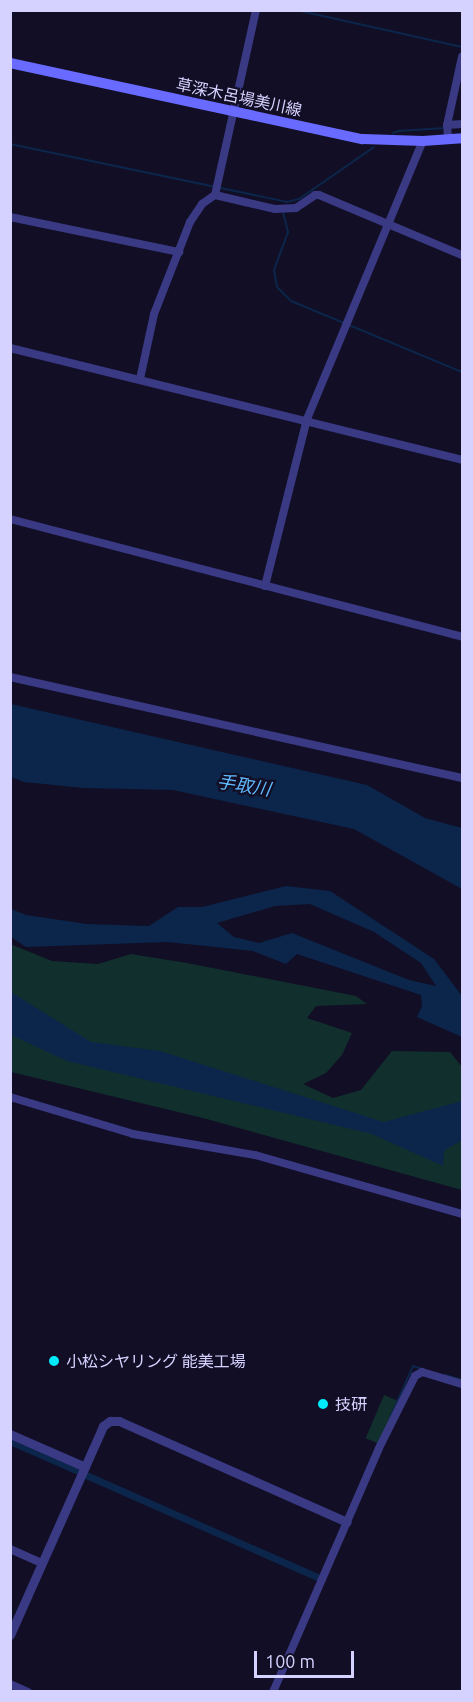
<!DOCTYPE html>
<meta charset="utf-8">
<style>
body{margin:0}
#map{position:relative;width:473px;height:1702px;overflow:hidden;background:#110e25;font-family:Ubuntu,"Noto Sans JP",sans-serif}
div>[style]{position:absolute}
[style*='--x']{left:calc(var(--x)*1px);top:calc(var(--y)*1px);width:calc(var(--w)*1px);rotate:calc(var(--a)*1deg)}
.green>*{inset:0;background:#112f2d;transform-origin:0 0}
.water>*{inset:0;background:#0c264b}
.stream>*{height:2px;margin:-1px;padding:0 1px;transform-origin:1px;border-radius:1px;background:#0c264b}
.canal>*{height:7px;margin:-3.5px;padding:0 3.5px;transform-origin:3.5px;border-radius:3.5px;background:#0c264b}
.minor>*{height:8px;margin:-4px;padding:0 4px;transform-origin:4px;border-radius:4px;background:#393984}
.tertiary>*{height:9px;margin:-4.5px;padding:0 4.5px;transform-origin:4.5px;border-radius:4.5px;background:#393984}
.secondary>*{height:10px;margin:-5px;padding:0 5px;transform-origin:5px;border-radius:5px;background:#696aff}
.dots>*{width:16px;height:16px;translate:-50% -50%;box-sizing:border-box;border:3px solid #110e25;border-radius:50%}
span{translate:-50% -50%;white-space:nowrap;text-align:center;line-height:1.15;-webkit-text-stroke:4.5px #110e25;paint-order:stroke}
.street-label{font-size:16px;color:#d6d2ff}
.poi-label{font-size:16px;color:#d6d2ff}
.left{translate:0 -50%;text-align:left}
.water-label{font-size:18px;color:#60bbff;font-style:italic}
.frame{position:absolute;inset:0;border:12px solid #d6d2ff;pointer-events:none}
.scale{position:absolute;left:254px;top:1651px;width:100px;height:27px;box-sizing:border-box;border:3px solid #d6d2ff;border-top:0;padding-left:8px;font-size:18px;line-height:21px;white-space:nowrap;color:#d6d2ff;-webkit-text-stroke:4px #110e25;paint-order:stroke}
</style>
<div id="map">
<div class="green">
<i style="clip-path:polygon(10px 944px,52px 961px,98px 964px,131px 954px,187px 963px,356px 996px,367px 1004px,316px 1006px,307px 1018px,352px 1033px,342px 1055px,326px 1073px,303px 1084px,333px 1098px,361px 1090px,392px 1051px,450px 1052px,462px 1067px,462px 1190px,203px 1118px,11px 1072px)"></i>
<i style="left:384px;top:1395px;width:15px;height:47px;rotate:23deg"></i>
</div>
<div class="water">
<i style="clip-path:polygon(11px 704px,367px 785px,425px 818px,462px 828px,462px 889px,354px 829px,173px 790px,84px 788px,24px 782px,11px 777px)"></i>
<i style="clip-path:polygon(evenodd,286px 886px,330px 891px,434px 959px,462px 996px,462px 1037px,417px 1017px,422px 1006px,421px 995px,297px 954px,286px 964px,253px 951px,168px 942px,26px 947px,11px 937px,11px 909px,26px 915px,87px 924px,149px 926px,178px 907px,202px 907px,286px 886px,310px 904px,374px 932px,421px 963px,436px 986px,409px 980px,292px 933px,259px 943px,234px 937px,217px 923px,275px 906px,310px 904px)"></i>
<i style="clip-path:polygon(11px 992px,91px 1042px,160px 1051px,384px 1122px,462px 1101px,462px 1140px,444px 1151px,443px 1166px,372px 1134px,67px 1061px,11px 1035px)"></i>
</div>
<div class="stream">
<i style="--x:296;--y:10;--w:170;--a:12.6"></i>
<i style="--x:393;--y:133;--w:5;--a:-22"></i>
<i style="--x:398;--y:131;--w:47;--a:-3.7"></i>
<i style="--x:10;--y:144;--w:283;--a:11.8"></i>
<i style="--x:287;--y:202;--w:12;--a:-14"></i>
<i style="--x:299;--y:199;--w:91;--a:-34.7"></i>
<i style="--x:283;--y:212;--w:21;--a:76"></i>
<i style="--x:288;--y:232;--w:40;--a:110.2"></i>
<i style="--x:274;--y:270;--w:17;--a:80"></i>
<i style="--x:277;--y:287;--w:20;--a:45"></i>
<i style="--x:291;--y:301;--w:57;--a:22.5"></i>
<i style="--x:349;--y:325;--w:122;--a:22.6"></i>
<i style="--x:445;--y:1375;--w:18;--a:16"></i>
<i style="--x:390;--y:1418;--w:57;--a:-66.1"></i>
<i style="--x:413;--y:1366;--w:9;--a:18"></i>
</div>
<div class="canal">
<i style="--x:10;--y:1441;--w:72;--a:23.7"></i>
<i style="--x:86;--y:1475;--w:256;--a:23.8"></i>
</div>
<div class="minor">
<i style="--x:447;--y:125;--w:15;--a:-4"></i>
<i style="--x:448;--y:138;--w:13;--a:-94"></i>
<i style="--x:447;--y:125;--w:70;--a:-77.6"></i>
<i style="--x:215;--y:195;--w:189;--a:-77.5"></i>
<i style="--x:10;--y:217;--w:173;--a:11.7"></i>
<i style="--x:10;--y:348;--w:466;--a:13.9"></i>
<i style="--x:140;--y:379;--w:66;--a:-77.8"></i>
<i style="--x:154;--y:314;--w:99;--a:-68.6"></i>
<i style="--x:190;--y:222;--w:22;--a:-56"></i>
<i style="--x:202;--y:204;--w:16;--a:-35"></i>
<i style="--x:215;--y:195;--w:62;--a:13.1"></i>
<i style="--x:275;--y:209;--w:21;--a:-3"></i>
<i style="--x:296;--y:208;--w:23;--a:-34"></i>
<i style="--x:315;--y:195;--w:4;--a:0"></i>
<i style="--x:319;--y:195;--w:155;--a:22.8"></i>
<i style="--x:10;--y:519;--w:467;--a:14.6"></i>
<i style="--x:265;--y:586;--w:172;--a:-75.9"></i>
<i style="--x:307;--y:419;--w:301;--a:-67.4"></i>
<i style="--x:10;--y:677;--w:463;--a:12.6"></i>
<i style="--x:10;--y:1097;--w:128;--a:16.7"></i>
<i style="--x:133;--y:1134;--w:124;--a:9.8"></i>
<i style="--x:255;--y:1155;--w:215;--a:15.9"></i>
<i style="--x:10;--y:1549;--w:35;--a:24"></i>
<i style="--x:10;--y:1684;--w:20;--a:24"></i>
<i style="--x:273;--y:1692;--w:266;--a:-66.5"></i>
<i style="--x:379;--y:1448;--w:80;--a:-63.4"></i>
<i style="--x:415;--y:1376;--w:8;--a:-30"></i>
<i style="--x:422;--y:1372;--w:42;--a:16.7"></i>
</div>
<div class="tertiary">
<i style="--x:10;--y:1434;--w:82;--a:23.7"></i>
<i style="--x:10;--y:1635;--w:229;--a:-66"></i>
<i style="--x:103;--y:1426;--w:9;--a:-36"></i>
<i style="--x:110;--y:1421;--w:9;--a:0"></i>
<i style="--x:119;--y:1421;--w:249;--a:23.9"></i>
</div>
<div class="secondary">
<i style="--x:10;--y:63;--w:361;--a:12.2"></i>
<i style="--x:363;--y:139;--w:60;--a:1.9"></i>
<i style="--x:423;--y:141;--w:39;--a:-4"></i>
</div>
<div class="dots">
<i style="left:54px;top:1361px;background:#00ecfd"></i>
<i style="left:323px;top:1404px;background:#00ecfd"></i>
</div>
<div class="street-label">
<span style="left:239px;top:97px;rotate:12deg">草深木呂場美川線</span>
</div>
<div class="poi-label">
<span class="left" style="left:66px;top:1361px">小松シヤリング 能美工場</span>
<span class="left" style="left:335px;top:1404px">技研</span>
</div>
<div class="water-label">
<span style="left:244px;top:785px;rotate:9deg">手取川</span>
</div>
<div class="frame"></div>
<div class="scale">100 m</div>
</div>
